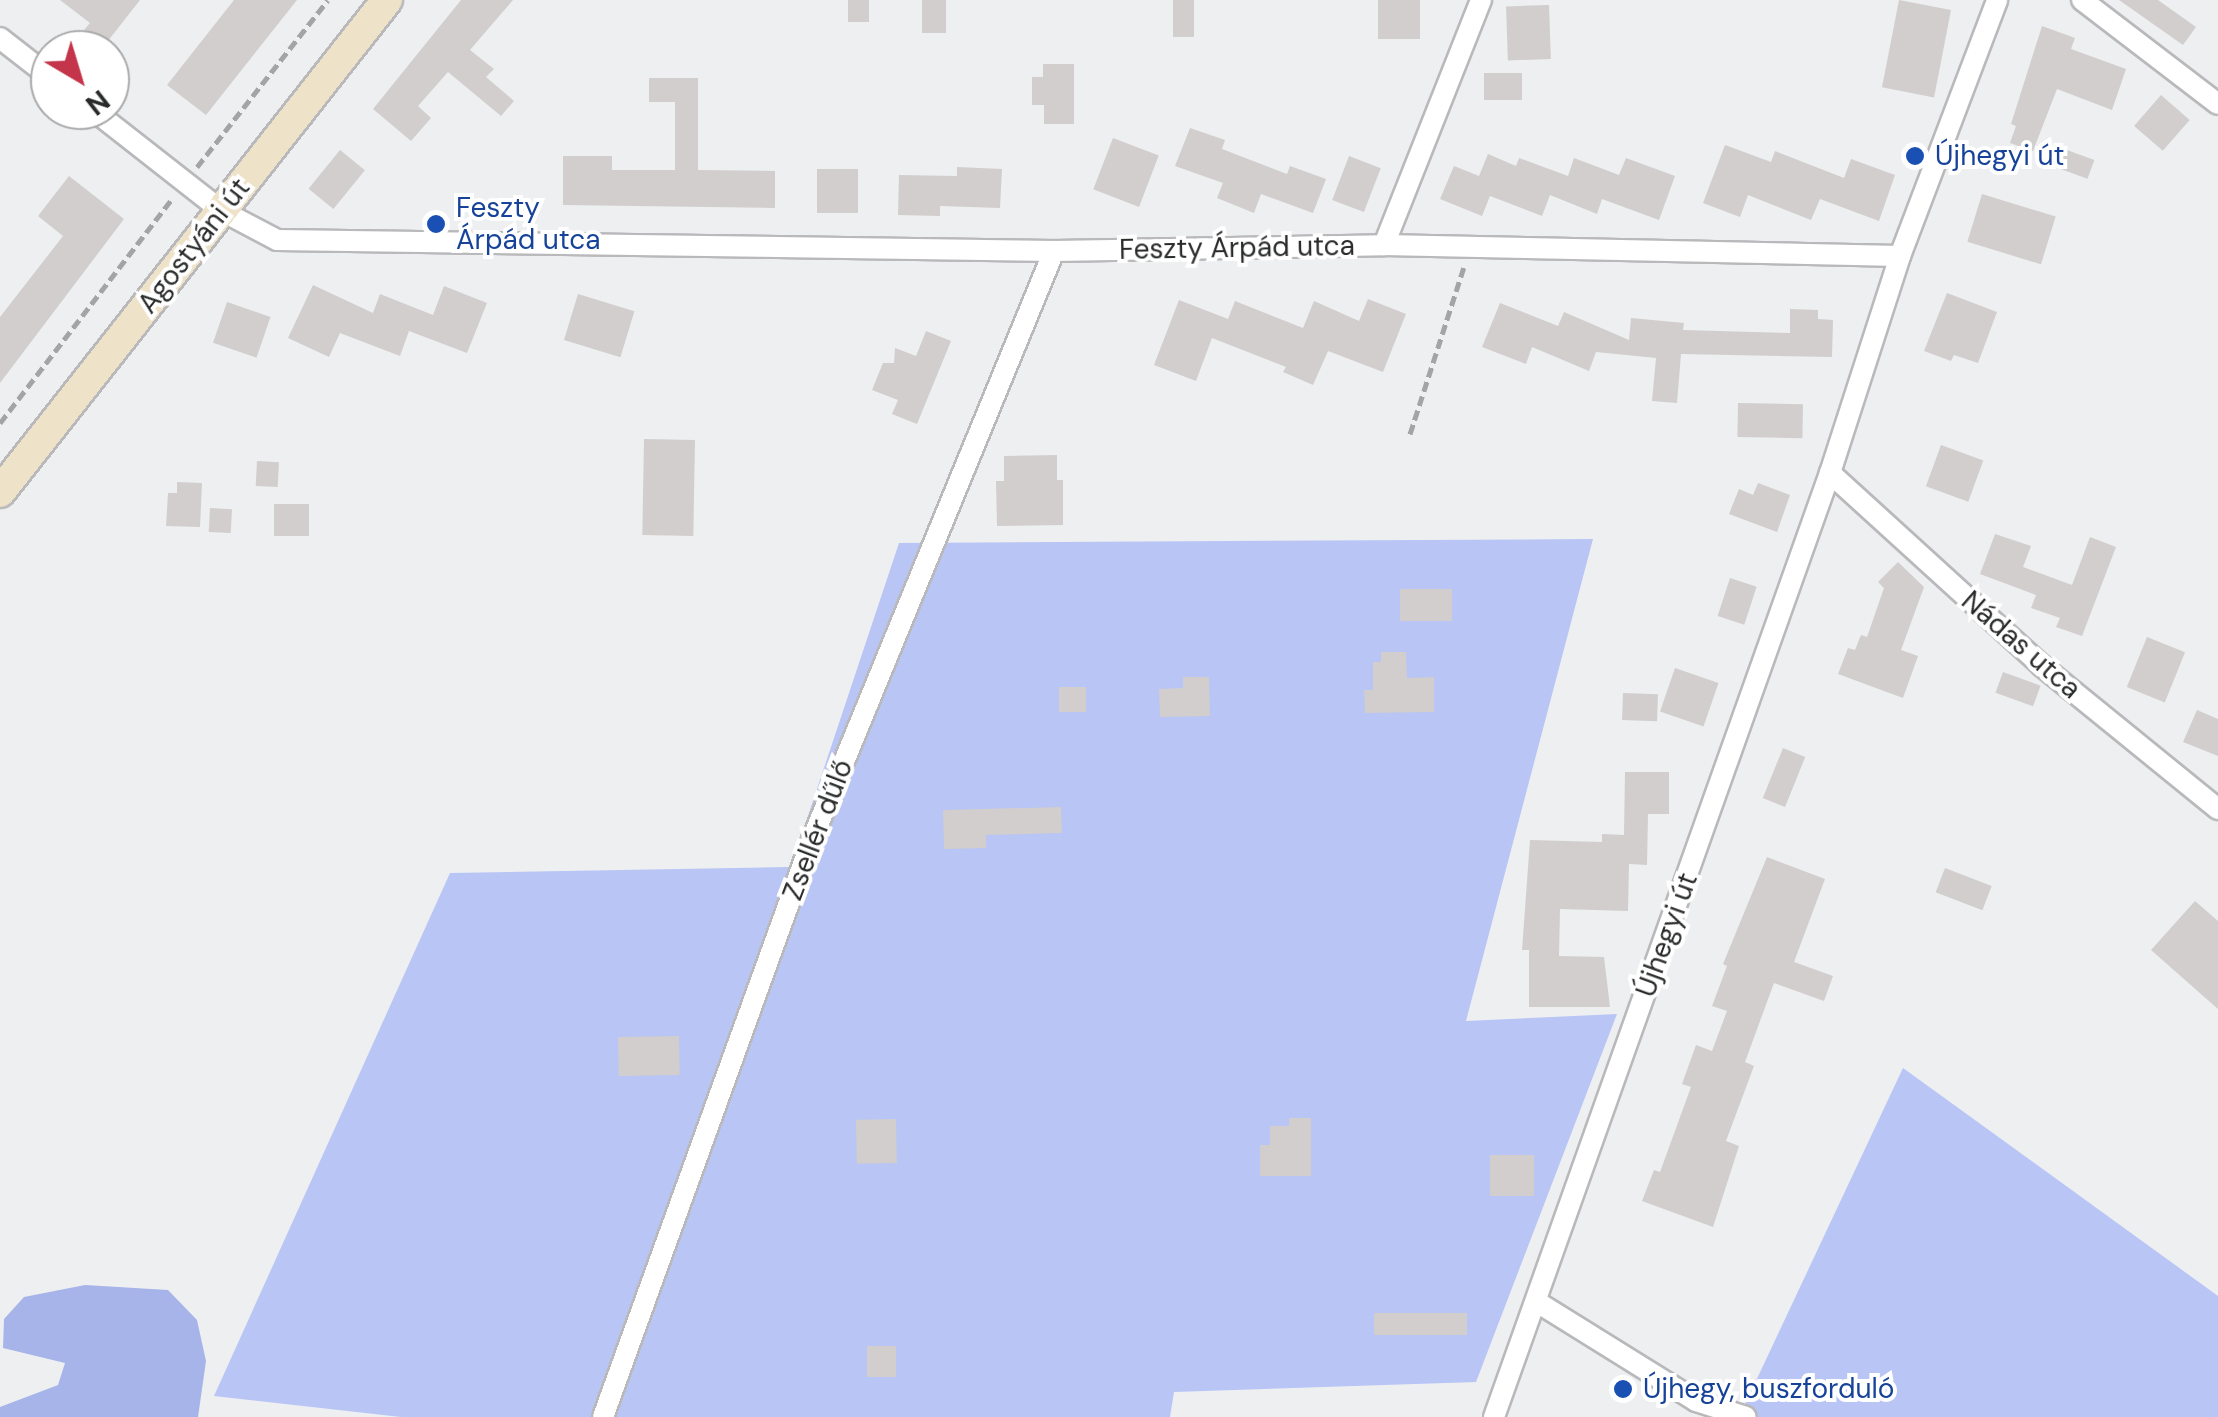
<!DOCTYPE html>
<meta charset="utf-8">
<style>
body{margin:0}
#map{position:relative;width:2218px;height:1417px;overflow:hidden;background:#eeeff1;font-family:"DM Sans",sans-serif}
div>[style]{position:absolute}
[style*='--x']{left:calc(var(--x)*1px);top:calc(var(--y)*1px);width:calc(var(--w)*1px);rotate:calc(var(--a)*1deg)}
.green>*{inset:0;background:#b8c5f5}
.forest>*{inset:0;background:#a7b4e9}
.building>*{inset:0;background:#d1cecd;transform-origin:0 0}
.path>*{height:5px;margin-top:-2.5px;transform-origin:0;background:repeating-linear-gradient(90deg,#a3a4a6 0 10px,transparent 0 15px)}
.roads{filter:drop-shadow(2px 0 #b9b9bc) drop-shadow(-2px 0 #b9b9bc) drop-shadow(0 2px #b9b9bc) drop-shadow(0 -2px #b9b9bc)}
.street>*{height:20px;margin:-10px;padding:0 10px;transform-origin:10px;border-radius:10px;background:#fff}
.secondary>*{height:30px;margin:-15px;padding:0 15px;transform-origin:15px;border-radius:15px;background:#eee2c8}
.dots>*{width:28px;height:28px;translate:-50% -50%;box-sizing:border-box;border:5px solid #fff;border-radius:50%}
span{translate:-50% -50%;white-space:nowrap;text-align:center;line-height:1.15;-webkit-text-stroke:8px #fff;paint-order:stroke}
.transit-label{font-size:28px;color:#164399}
.left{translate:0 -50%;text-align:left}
.street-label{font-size:28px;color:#292a2a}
.north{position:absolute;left:30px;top:30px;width:100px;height:100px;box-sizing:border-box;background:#fff;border:2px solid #a9aaaa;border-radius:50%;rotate:142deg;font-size:28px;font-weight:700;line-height:40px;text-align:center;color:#292a2a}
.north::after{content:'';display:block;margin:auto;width:35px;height:45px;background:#c4344a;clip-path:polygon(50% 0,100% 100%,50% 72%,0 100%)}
</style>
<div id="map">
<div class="green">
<i style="clip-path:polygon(1593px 539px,1466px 1021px,1617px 1014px,1476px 1382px,1174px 1392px,1170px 1417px,401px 1417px,214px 1396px,450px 873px,791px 867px,899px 543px)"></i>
<i style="clip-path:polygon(1903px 1068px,2218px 1296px,2218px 1417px,1739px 1417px)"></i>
</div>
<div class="forest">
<i style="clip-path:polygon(85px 1285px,168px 1290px,197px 1320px,206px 1361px,198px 1417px,0 1417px,0 1407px,58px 1385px,65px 1363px,3px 1348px,4px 1319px,24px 1297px)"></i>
</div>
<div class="building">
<i style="clip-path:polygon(60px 0,140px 0,104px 46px,84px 30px,90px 23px)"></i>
<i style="clip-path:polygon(234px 0,297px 0,206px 115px,167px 85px)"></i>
<i style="clip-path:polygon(461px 0,513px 0,470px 50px,494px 69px,486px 77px,514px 101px,501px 116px,448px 72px,418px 106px,431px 118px,411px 141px,373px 109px)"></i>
<i style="left:848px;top:0;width:21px;height:22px"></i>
<i style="left:922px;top:0;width:24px;height:33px"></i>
<i style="left:1173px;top:0;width:21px;height:37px"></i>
<i style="left:1378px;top:0;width:42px;height:39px"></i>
<i style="left:1899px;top:0;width:53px;height:89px;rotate:11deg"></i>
<i style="clip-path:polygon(2119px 0,2158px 0,2196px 27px,2183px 45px)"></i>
<i style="left:1549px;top:5px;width:54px;height:43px;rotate:88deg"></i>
<i style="clip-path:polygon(2042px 26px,2075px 38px,2071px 49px,2126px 69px,2112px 110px,2057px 89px,2033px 151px,2010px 143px,2016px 126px,2011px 124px)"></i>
<i style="clip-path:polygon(1043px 64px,1074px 64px,1074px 124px,1044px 124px,1044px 105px,1032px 105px,1032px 77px,1043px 77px)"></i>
<i style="left:1484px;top:73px;width:38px;height:27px"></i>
<i style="clip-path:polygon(649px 78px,698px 78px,698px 170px,775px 171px,775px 208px,563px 205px,563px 156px,612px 156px,612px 170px,675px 170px,675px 102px,649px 102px)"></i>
<i style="left:2161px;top:95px;width:38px;height:41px;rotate:41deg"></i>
<i style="clip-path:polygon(1190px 128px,1225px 140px,1222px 149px,1287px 174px,1290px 166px,1326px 179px,1313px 213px,1261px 194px,1254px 213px,1217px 198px,1223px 183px,1175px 166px)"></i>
<i style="left:1113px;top:138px;width:49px;height:55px;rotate:21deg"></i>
<i style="clip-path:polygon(1725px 145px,1771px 162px,1775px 151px,1844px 178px,1851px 159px,1895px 175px,1879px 221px,1820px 199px,1811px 220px,1748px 195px,1740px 217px,1703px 203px)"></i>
<i style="left:2053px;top:145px;width:44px;height:20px;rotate:20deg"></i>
<i style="left:340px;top:150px;width:32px;height:50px;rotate:39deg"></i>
<i style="clip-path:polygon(1488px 154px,1516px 166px,1519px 158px,1568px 176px,1574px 158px,1619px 175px,1626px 158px,1675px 176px,1659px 220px,1602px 199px,1597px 214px,1550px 195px,1542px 216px,1490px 196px,1482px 216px,1440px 199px,1454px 166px,1479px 176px)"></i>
<i style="left:1349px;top:156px;width:34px;height:47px;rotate:21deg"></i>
<i style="clip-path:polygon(957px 167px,1002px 169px,1000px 208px,940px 206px,940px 216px,898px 215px,899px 175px,957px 176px)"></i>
<i style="left:817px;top:169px;width:41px;height:44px"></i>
<i style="clip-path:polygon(69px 176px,124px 219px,0 383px,0 317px,63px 236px,38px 216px)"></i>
<i style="left:1982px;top:194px;width:77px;height:50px;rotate:17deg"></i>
<i style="clip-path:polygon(313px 285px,373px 313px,380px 294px,433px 315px,444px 286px,487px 303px,467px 353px,409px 331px,400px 356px,340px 333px,329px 357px,288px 338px)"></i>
<i style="clip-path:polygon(1947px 293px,1997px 312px,1978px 363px,1954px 355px,1951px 361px,1924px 351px)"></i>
<i style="left:578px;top:294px;width:59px;height:48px;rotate:17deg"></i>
<i style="clip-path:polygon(1368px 299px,1406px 314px,1383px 372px,1328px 351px,1313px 385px,1283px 372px,1286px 367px,1212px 338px,1196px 381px,1154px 365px,1179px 300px,1228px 319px,1235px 301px,1303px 328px,1314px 301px,1359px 321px)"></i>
<i style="left:227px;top:302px;width:46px;height:43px;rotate:19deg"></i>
<i style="clip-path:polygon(1500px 303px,1558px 326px,1564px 312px,1629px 340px,1631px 318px,1684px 323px,1683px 330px,1790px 333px,1790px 309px,1818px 310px,1818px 319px,1833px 320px,1832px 357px,1681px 354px,1677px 403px,1652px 401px,1656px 358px,1596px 352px,1589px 371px,1532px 347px,1526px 364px,1482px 347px)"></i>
<i style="clip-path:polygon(926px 331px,951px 341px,917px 424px,892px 414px,898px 400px,872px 390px,883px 363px,894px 363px,895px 348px,916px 356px)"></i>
<i style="left:1738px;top:403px;width:65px;height:34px;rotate:1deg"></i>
<i style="left:644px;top:439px;width:51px;height:96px;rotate:1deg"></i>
<i style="left:1941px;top:445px;width:45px;height:44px;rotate:20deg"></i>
<i style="clip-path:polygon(1057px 455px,1057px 480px,1063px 480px,1063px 525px,997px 526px,996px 481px,1004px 481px,1004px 456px)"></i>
<i style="left:257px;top:461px;width:22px;height:25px;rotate:3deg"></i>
<i style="clip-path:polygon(177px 482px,202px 483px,200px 527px,166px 526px,168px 493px,177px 493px)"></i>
<i style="clip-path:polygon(1758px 483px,1790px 495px,1777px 532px,1729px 514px,1739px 489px,1753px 495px)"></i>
<i style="left:309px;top:504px;width:32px;height:35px;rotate:90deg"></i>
<i style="left:210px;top:508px;width:22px;height:24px;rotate:3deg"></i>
<i style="clip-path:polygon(1995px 534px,2031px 546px,2023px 567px,2072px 585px,2090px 537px,2116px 547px,2082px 636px,2056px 627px,2060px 618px,2031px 608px,2036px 595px,1980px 574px)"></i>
<i style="clip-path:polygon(1898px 562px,1924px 587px,1901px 650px,1918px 656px,1903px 698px,1838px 674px,1848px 648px,1855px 650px,1861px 635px,1867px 637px,1884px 588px,1878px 582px)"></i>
<i style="left:1730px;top:578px;width:28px;height:40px;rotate:18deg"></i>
<i style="left:1452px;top:589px;width:32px;height:52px;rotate:90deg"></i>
<i style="left:2147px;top:637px;width:41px;height:54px;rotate:22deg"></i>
<i style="clip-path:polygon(1381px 652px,1406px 652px,1407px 678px,1434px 677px,1434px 712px,1365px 713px,1364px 690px,1373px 690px,1373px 662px,1381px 662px)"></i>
<i style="left:1675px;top:668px;width:46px;height:46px;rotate:19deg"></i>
<i style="left:2003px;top:672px;width:40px;height:22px;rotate:20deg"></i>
<i style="clip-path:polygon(1183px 677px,1209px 677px,1210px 716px,1160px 717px,1159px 689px,1183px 688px)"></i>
<i style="left:1059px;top:687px;width:27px;height:25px"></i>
<i style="left:1623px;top:693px;width:35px;height:27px;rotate:2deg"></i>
<i style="clip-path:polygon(2197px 710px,2218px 719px,2218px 756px,2183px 742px)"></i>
<i style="left:1783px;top:748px;width:24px;height:54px;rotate:22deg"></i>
<i style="clip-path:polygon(1625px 772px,1669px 772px,1669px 814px,1648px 814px,1647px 865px,1629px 864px,1628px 911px,1560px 909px,1559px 956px,1604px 957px,1610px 1007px,1529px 1007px,1529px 950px,1522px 950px,1530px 840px,1602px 842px,1602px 834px,1624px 835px)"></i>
<i style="clip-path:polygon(1061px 807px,1062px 833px,986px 835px,986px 848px,944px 849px,943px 810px)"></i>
<i style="clip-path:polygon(1767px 857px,1825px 879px,1794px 962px,1833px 976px,1824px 1001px,1774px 983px,1745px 1062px,1754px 1066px,1726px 1141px,1739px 1146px,1713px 1227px,1642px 1201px,1654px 1170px,1660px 1172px,1691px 1087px,1682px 1084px,1696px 1045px,1712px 1051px,1727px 1011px,1712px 1006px,1727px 966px,1723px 964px)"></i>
<i style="left:1945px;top:868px;width:50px;height:26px;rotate:21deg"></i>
<i style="clip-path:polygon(2195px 901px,2218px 921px,2218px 1009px,2151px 950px)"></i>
<i style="left:679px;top:1036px;width:39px;height:61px;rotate:89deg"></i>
<i style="clip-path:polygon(1289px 1118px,1311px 1118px,1311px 1176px,1260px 1176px,1260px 1145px,1270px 1145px,1270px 1126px,1289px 1126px)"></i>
<i style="left:896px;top:1119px;width:44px;height:40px;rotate:89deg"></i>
<i style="left:1490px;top:1155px;width:44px;height:41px"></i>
<i style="left:1374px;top:1313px;width:93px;height:22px"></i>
<i style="left:896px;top:1346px;width:31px;height:29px;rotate:90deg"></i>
</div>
<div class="path">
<i style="--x:197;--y:167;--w:212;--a:-51.9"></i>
<i style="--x:0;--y:423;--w:282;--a:-52.5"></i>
<i style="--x:1410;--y:434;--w:176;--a:-72.1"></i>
</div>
<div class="roads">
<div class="street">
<i style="--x:2082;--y:0;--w:171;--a:37.4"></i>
<i style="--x:0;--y:38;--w:63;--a:38"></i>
<i style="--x:93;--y:110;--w:164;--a:38.1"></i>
<i style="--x:222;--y:211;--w:62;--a:27.8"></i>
<i style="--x:277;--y:240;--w:777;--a:0.81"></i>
<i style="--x:1054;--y:251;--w:330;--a:-1"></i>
<i style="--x:1384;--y:245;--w:516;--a:1.22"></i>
<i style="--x:1384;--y:245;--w:264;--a:-68.4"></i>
<i style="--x:1830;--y:473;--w:287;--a:42.3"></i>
<i style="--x:2042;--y:666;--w:227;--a:39.1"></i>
<i style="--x:1537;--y:1302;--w:187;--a:31.9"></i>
<i style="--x:1696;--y:1401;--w:52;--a:17.7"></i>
<i style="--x:603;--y:1417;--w:611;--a:-70.11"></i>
<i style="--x:811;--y:842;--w:639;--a:-67.65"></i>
<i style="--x:1494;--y:1417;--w:1002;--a:-70.41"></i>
<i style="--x:1830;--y:473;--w:228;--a:-72.1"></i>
<i style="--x:1900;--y:256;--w:274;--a:-69.2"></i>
</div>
<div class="secondary">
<i style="--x:0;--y:492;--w:626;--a:-51.81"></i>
</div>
</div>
<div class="dots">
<i style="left:1915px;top:156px;background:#1a4fb4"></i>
<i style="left:436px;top:224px;background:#1a4fb4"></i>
<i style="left:1623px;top:1389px;background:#1a4fb4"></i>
</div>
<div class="transit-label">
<span class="left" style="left:1935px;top:156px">Újhegyi út</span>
<span class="left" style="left:456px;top:224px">Feszty<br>Árpád utca</span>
<span class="left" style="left:1643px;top:1389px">Újhegy, buszforduló</span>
</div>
<div class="street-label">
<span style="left:194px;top:246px;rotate:-52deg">Agostyáni út</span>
<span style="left:1237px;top:248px;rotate:-1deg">Feszty Árpád utca</span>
<span style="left:2021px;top:645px;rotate:41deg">Nádas utca</span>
<span style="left:818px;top:830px;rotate:-69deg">Zsellér dűlő</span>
<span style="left:1667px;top:935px;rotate:-70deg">Újhegyi út</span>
</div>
<div class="north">N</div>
</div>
